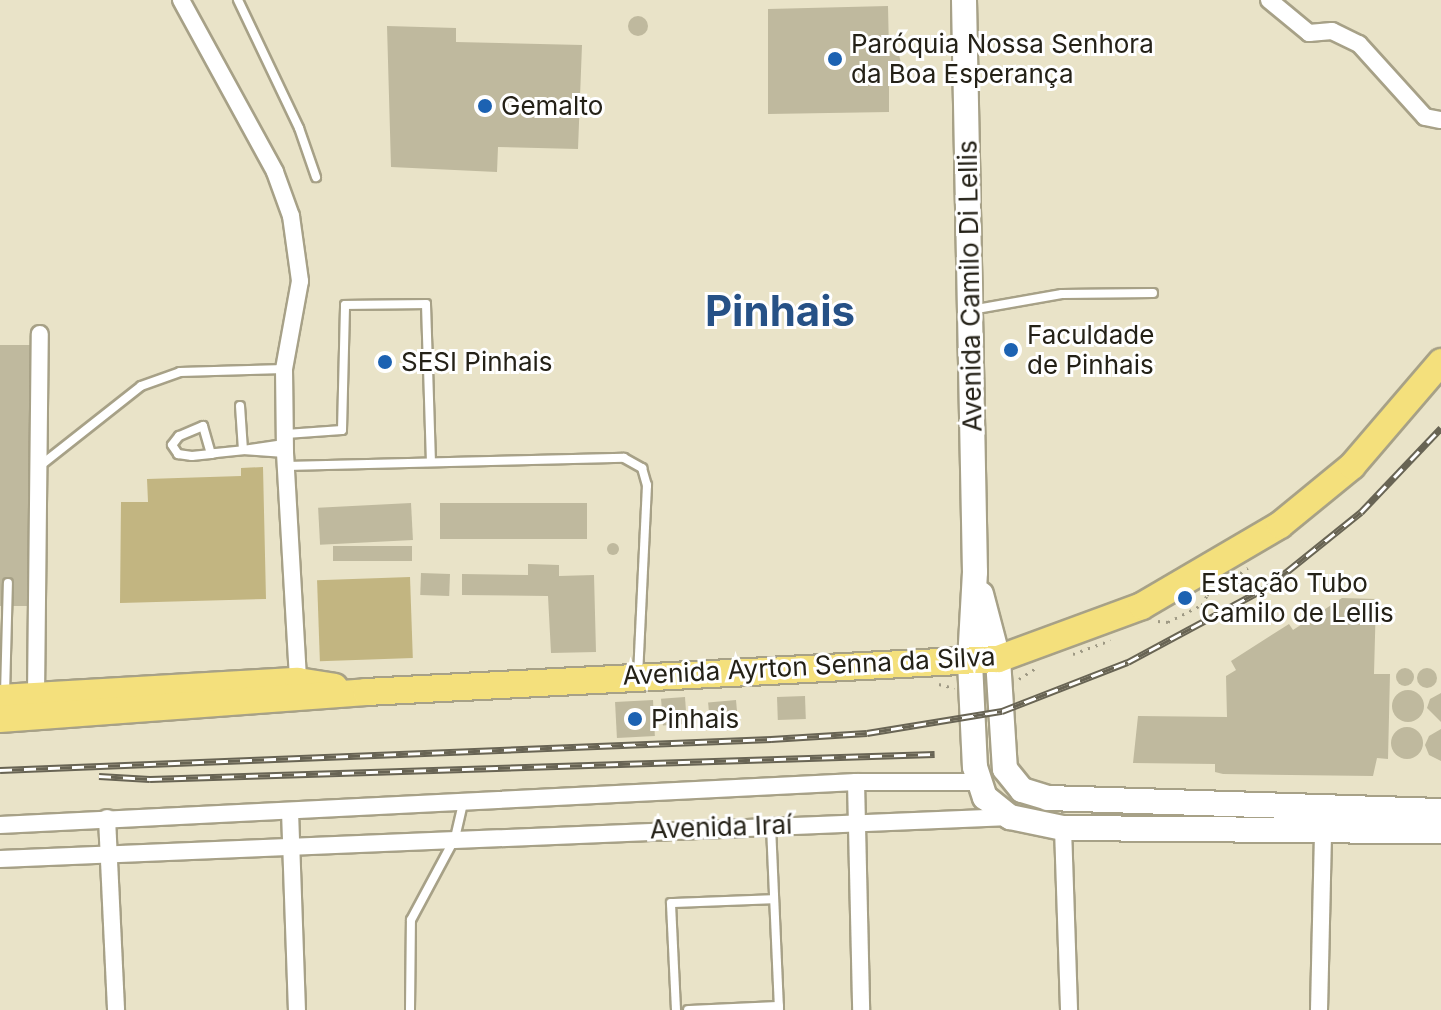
<!DOCTYPE html>
<meta charset="utf-8">
<style>
body{margin:0}
#map{position:relative;width:1441px;height:1010px;overflow:hidden;background:#e9e3c8;font-family:Inter,sans-serif}
div>[style]{position:absolute}
[style*='--x']{left:calc(var(--x)*1px);top:calc(var(--y)*1px);width:calc(var(--w)*1px);rotate:calc(var(--a)*1deg)}
.green>*{inset:0;background:#c2b581;transform-origin:0 0}
.building>*{inset:0;background:#bfb99e;transform-origin:0 0}
.round{border-radius:50%}
.path>*{height:3px;margin-top:-1.5px;transform-origin:0;background:repeating-linear-gradient(90deg,#9e9984 0 2px,transparent 0 8px)}
.roads{filter:drop-shadow(2px 0 #a7a187) drop-shadow(-2px 0 #a7a187) drop-shadow(0 2px #a7a187) drop-shadow(0 -2px #a7a187)}
.service>*{height:8px;margin:-4px;padding:0 4px;transform-origin:4px;border-radius:4px;background:#fff}
.minor>*{height:16px;margin:-8px;padding:0 8px;transform-origin:8px;border-radius:8px;background:#fff}
.secondary>*{height:24px;margin:-12px;padding:0 12px;transform-origin:12px;border-radius:12px;background:#fff}
.primary>*{height:26px;margin:-13px;padding:0 13px;transform-origin:13px;border-radius:13px;background:#f4e07c}
.rail>*{height:7px;margin-top:-3.5px;transform-origin:0;background:repeating-linear-gradient(90deg,#fff 0 12px,#686454 0 24px);box-sizing:border-box;border-block:2px solid #686454}
.dots>*{width:22px;height:22px;translate:-50% -50%;box-sizing:border-box;border:4px solid #fff;border-radius:50%}
span{translate:-50% -50%;white-space:nowrap;text-align:center;line-height:1.15;-webkit-text-stroke:6px #fff;paint-order:stroke}
.poi-label{font-size:26px;color:#242117}
.left{translate:0 -50%;text-align:left}
.street-label{font-size:26px;color:#242117}
.town-label{font-size:42px;color:#265186;font-weight:700}
</style>
<div id="map">
<div class="green">
<i style="clip-path:polygon(263px 467px,266px 599px,120px 603px,121px 502px,148px 502px,147px 479px,241px 476px,241px 468px)"></i>
<i style="left:410px;top:577px;width:81px;height:93px;rotate:88deg"></i>
</div>
<div class="building">
<i style="clip-path:polygon(888px 6px,889px 51px,898px 51px,902px 67px,899px 77px,889px 77px,889px 112px,768px 114px,768px 9px)"></i>
<i class="round" style="left:628px;top:16px;width:20px;height:20px"></i>
<i style="clip-path:polygon(387px 26px,456px 28px,456px 42px,582px 45px,578px 149px,498px 147px,497px 172px,391px 167px)"></i>
<i style="left:0;top:345px;width:32px;height:261px"></i>
<i style="left:411px;top:503px;width:37px;height:93px;rotate:87deg"></i>
<i style="left:440px;top:503px;width:147px;height:36px"></i>
<i class="round" style="left:607px;top:543px;width:12px;height:12px"></i>
<i style="left:412px;top:546px;width:15px;height:79px;rotate:90deg"></i>
<i style="clip-path:polygon(528px 564px,559px 565px,559px 576px,594px 575px,596px 652px,551px 653px,548px 596px,462px 595px,462px 574px,528px 575px)"></i>
<i style="left:421px;top:573px;width:29px;height:22px;rotate:2deg"></i>
<i style="clip-path:polygon(1342px 598px,1376px 599px,1374px 674px,1390px 674px,1388px 759px,1377px 758px,1373px 776px,1223px 774px,1215px 772px,1215px 764px,1133px 763px,1138px 716px,1227px 717px,1226px 676px,1236px 670px,1231px 661px,1289px 624px,1293px 630px)"></i>
<i class="round" style="left:1396px;top:668px;width:18px;height:18px"></i>
<i class="round" style="left:1417px;top:668px;width:20px;height:20px"></i>
<i class="round" style="left:1392px;top:690px;width:32px;height:32px"></i>
<i style="clip-path:polygon(1441px 693px,1441px 722px,1427px 708px,1430px 699px)"></i>
<i style="left:805px;top:696px;width:23px;height:28px;rotate:88deg"></i>
<i style="left:685px;top:697px;width:27px;height:24px;rotate:86deg"></i>
<i style="left:653px;top:700px;width:36px;height:38px;rotate:87deg"></i>
<i style="left:736px;top:700px;width:21px;height:28px;rotate:85deg"></i>
<i class="round" style="left:1391px;top:727px;width:32px;height:32px"></i>
<i style="clip-path:polygon(1441px 729px,1441px 761px,1429px 755px,1425px 745px,1429px 736px)"></i>
</div>
<div class="path">
<i style="--x:1158;--y:621;--w:10;--a:6"></i>
<i style="--x:1168;--y:622;--w:38;--a:-27"></i>
<i style="--x:1202;--y:605;--w:11;--a:-63"></i>
<i style="--x:1207;--y:595;--w:49;--a:-33.4"></i>
<i style="--x:1073;--y:654;--w:40;--a:-20.2"></i>
<i style="--x:1019;--y:679;--w:20;--a:-33"></i>
<i style="--x:939;--y:684;--w:16;--a:15"></i>
</div>
<div class="roads">
<div class="service">
<i style="--x:238;--y:0;--w:142;--a:64.5"></i>
<i style="--x:299;--y:128;--w:52;--a:70.9"></i>
<i style="--x:971;--y:310;--w:92;--a:-10"></i>
<i style="--x:1062;--y:294;--w:91;--a:-0.6"></i>
<i style="--x:286;--y:434;--w:56;--a:-4.1"></i>
<i style="--x:342;--y:430;--w:125;--a:-88.6"></i>
<i style="--x:345;--y:305;--w:81;--a:-0.7"></i>
<i style="--x:426;--y:304;--w:158;--a:88.2"></i>
<i style="--x:284;--y:444;--w:41;--a:171.7"></i>
<i style="--x:243;--y:450;--w:42;--a:4.1"></i>
<i style="--x:211;--y:454;--w:29;--a:-106"></i>
<i style="--x:203;--y:426;--w:26;--a:157"></i>
<i style="--x:179;--y:436;--w:11;--a:128"></i>
<i style="--x:172;--y:445;--w:11;--a:56"></i>
<i style="--x:178;--y:454;--w:14;--a:8"></i>
<i style="--x:192;--y:456;--w:19;--a:-6"></i>
<i style="--x:211;--y:454;--w:5;--a:-11"></i>
<i style="--x:216;--y:453;--w:27;--a:-6"></i>
<i style="--x:243;--y:450;--w:44;--a:-93.9"></i>
<i style="--x:41;--y:465;--w:127;--a:-38.3"></i>
<i style="--x:141;--y:386;--w:41;--a:-19.7"></i>
<i style="--x:180;--y:372;--w:104;--a:-1.7"></i>
<i style="--x:286;--y:466;--w:338;--a:-1.4"></i>
<i style="--x:624;--y:458;--w:21;--a:29"></i>
<i style="--x:642;--y:468;--w:18;--a:74"></i>
<i style="--x:647;--y:485;--w:190;--a:92.7"></i>
<i style="--x:5;--y:694;--w:111;--a:-88.5"></i>
<i style="--x:771;--y:826;--w:184;--a:87.5"></i>
<i style="--x:410;--y:1010;--w:90;--a:-89.4"></i>
<i style="--x:411;--y:920;--w:93;--a:-61.8"></i>
<i style="--x:455;--y:838;--w:37;--a:-77"></i>
<i style="--x:676;--y:1010;--w:107;--a:-92.7"></i>
<i style="--x:671;--y:903;--w:103;--a:-2.2"></i>
<i style="--x:688;--y:1010;--w:91;--a:-2.5"></i>
</div>
<div class="minor">
<i style="--x:181;--y:0;--w:196;--a:61.3"></i>
<i style="--x:275;--y:172;--w:47;--a:70"></i>
<i style="--x:291;--y:216;--w:66;--a:82.1"></i>
<i style="--x:300;--y:281;--w:89;--a:100.3"></i>
<i style="--x:284;--y:369;--w:84;--a:89.3"></i>
<i style="--x:285;--y:453;--w:228;--a:86.7"></i>
<i style="--x:1269;--y:0;--w:52;--a:39.5"></i>
<i style="--x:1309;--y:33;--w:23;--a:-5"></i>
<i style="--x:1332;--y:31;--w:30;--a:26"></i>
<i style="--x:1359;--y:44;--w:98;--a:47.9"></i>
<i style="--x:1425;--y:117;--w:16;--a:11"></i>
<i style="--x:36;--y:695;--w:361;--a:-89.4"></i>
<i style="--x:856;--y:782;--w:228;--a:88.7"></i>
<i style="--x:290;--y:811;--w:199;--a:88"></i>
<i style="--x:107;--y:818;--w:192;--a:87.3"></i>
<i style="--x:0;--y:825;--w:857;--a:-2.88"></i>
<i style="--x:856;--y:782;--w:122;--a:0"></i>
<i style="--x:1063;--y:828;--w:182;--a:88.1"></i>
<i style="--x:0;--y:859;--w:1011;--a:-2.38"></i>
<i style="--x:1319;--y:1010;--w:183;--a:-88.7"></i>
</div>
<div class="secondary">
<i style="--x:964;--y:0;--w:572;--a:88.9"></i>
<i style="--x:975;--y:572;--w:90;--a:93.2"></i>
<i style="--x:970;--y:662;--w:105;--a:87.3"></i>
<i style="--x:975;--y:767;--w:32;--a:72"></i>
<i style="--x:985;--y:797;--w:32;--a:39"></i>
<i style="--x:1010;--y:817;--w:54;--a:11.7"></i>
<i style="--x:1063;--y:828;--w:378;--a:0.5"></i>
<i style="--x:981;--y:594;--w:67;--a:75.3"></i>
<i style="--x:998;--y:659;--w:110;--a:86.4"></i>
<i style="--x:1005;--y:769;--w:27;--a:51"></i>
<i style="--x:1022;--y:790;--w:27;--a:17"></i>
<i style="--x:1048;--y:798;--w:393;--a:1.9"></i>
</div>
<div class="primary">
<i style="--x:0;--y:698;--w:298;--a:-3.3"></i>
<i style="--x:298;--y:681;--w:37;--a:9"></i>
<i style="--x:0;--y:719;--w:367;--a:-4.2"></i>
<i style="--x:366;--y:692;--w:633;--a:-2.99"></i>
<i style="--x:998;--y:659;--w:153;--a:-20.2"></i>
<i style="--x:1142;--y:606;--w:160;--a:-30.4"></i>
<i style="--x:1280;--y:525;--w:93;--a:-39.3"></i>
<i style="--x:1352;--y:466;--w:137;--a:-49.4"></i>
</div>
</div>
<div class="rail">
<i style="--x:0;--y:770;--w:772;--a:-2.3"></i>
<i style="--x:771;--y:739;--w:96;--a:-3.6"></i>
<i style="--x:867;--y:733;--w:137;--a:-9.3"></i>
<i style="--x:1002;--y:711;--w:135;--a:-21.3"></i>
<i style="--x:1128;--y:662;--w:160;--a:-28.3"></i>
<i style="--x:1269;--y:586;--w:118;--a:-38.8"></i>
<i style="--x:1361;--y:512;--w:116;--a:-46.4"></i>
<i style="--x:99;--y:776;--w:51;--a:3.4"></i>
<i style="--x:150;--y:779;--w:785;--a:-1.82"></i>
</div>
<div class="dots">
<i style="left:835px;top:59px;background:#1c62b2"></i>
<i style="left:485px;top:106px;background:#1c62b2"></i>
<i style="left:1011px;top:350px;background:#1c62b2"></i>
<i style="left:385px;top:362px;background:#1c62b2"></i>
<i style="left:1185px;top:598px;background:#1c62b2"></i>
<i style="left:635px;top:719px;background:#1c62b2"></i>
</div>
<div class="poi-label">
<span class="left" style="left:851px;top:59px">Paróquia Nossa Senhora<br>da Boa Esperança</span>
<span class="left" style="left:501px;top:106px">Gemalto</span>
<span class="left" style="left:1027px;top:350px">Faculdade<br>de Pinhais</span>
<span class="left" style="left:401px;top:362px">SESI Pinhais</span>
<span class="left" style="left:1201px;top:598px">Estação Tubo<br>Camilo de Lellis</span>
<span class="left" style="left:651px;top:719px">Pinhais</span>
</div>
<div class="street-label">
<span style="left:970px;top:286px;rotate:-91deg">Avenida Camilo Di Lellis</span>
<span style="left:809px;top:666px;rotate:-3deg">Avenida Ayrton Senna da Silva</span>
<span style="left:721px;top:827px;rotate:-2deg">Avenida Iraí</span>
</div>
<div class="town-label">
<span style="left:780px;top:311px">Pinhais</span>
</div>
</div>
